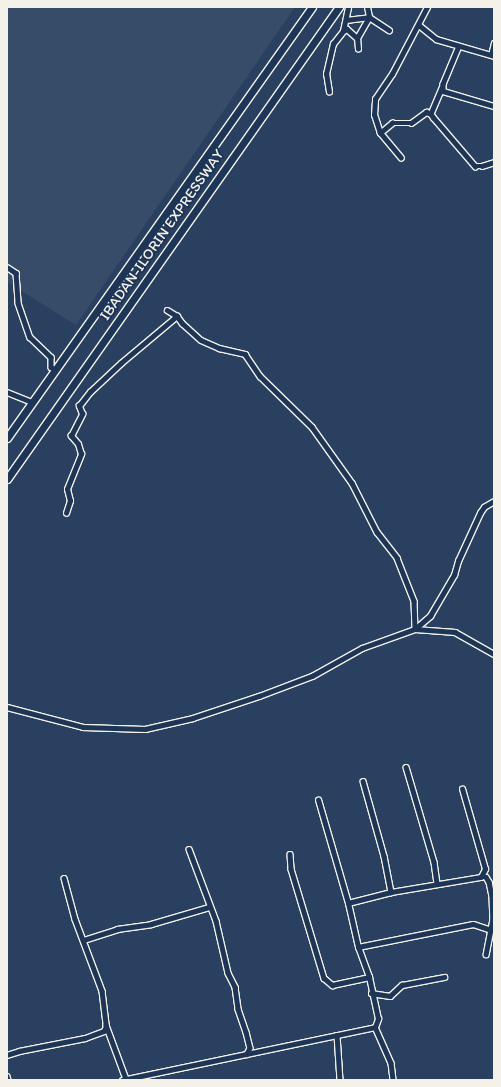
<!DOCTYPE html>
<style>
body{margin:0}
#map{position:relative;width:501px;height:1087px;overflow:hidden;background:#2a4060;font-family:Itim,sans-serif}
div>[style]{position:absolute}
[style*='--x']{left:calc(var(--x)*1px);top:calc(var(--y)*1px);width:calc(var(--w)*1px);rotate:calc(var(--a)*1deg)}
.built>*{inset:0;background:#374c69}
.roads{filter:drop-shadow(1px 0 #f4f1e8) drop-shadow(-1px 0 #f4f1e8) drop-shadow(0 1px #f4f1e8) drop-shadow(0 -1px #f4f1e8)}
.minor>*{height:4.5px;margin:-2.25px;padding:0 2.25px;transform-origin:2.25px;border-radius:2.25px;background:#1d3557}
.highway>*{height:7px;margin:-3.5px;padding:0 3.5px;transform-origin:3.5px;border-radius:3.5px;background:#1d3557}
span{translate:-50% -50%;white-space:nowrap;text-align:center;line-height:1.15;-webkit-text-stroke:4px #1d3557;paint-order:stroke}
.street-label{font-size:15px;color:#f4f1e8}
.frame{position:absolute;inset:0;border:8px solid #f4f1e8;pointer-events:none}
</style>
<div id="map">
<div class="built">
<i style="clip-path:polygon(7px 7px,295px 7px,76px 325px,7px 282px)"></i>
</div>
<div class="roads">
<div class="minor">
<i style="--x:346;--y:20;--w:23;--a:-7"></i>
<i style="--x:369;--y:17;--w:24;--a:33"></i>
<i style="--x:419;--y:25;--w:22;--a:39"></i>
<i style="--x:436;--y:39;--w:60;--a:16.3"></i>
<i style="--x:343;--y:31;--w:4;--a:-27"></i>
<i style="--x:347;--y:29;--w:13;--a:42"></i>
<i style="--x:459;--y:46;--w:41;--a:112.8"></i>
<i style="--x:443;--y:84;--w:7;--a:90"></i>
<i style="--x:443;--y:91;--w:53;--a:16.4"></i>
<i style="--x:358;--y:49;--w:11;--a:-95"></i>
<i style="--x:357;--y:38;--w:24;--a:-60"></i>
<i style="--x:369;--y:17;--w:10;--a:-101"></i>
<i style="--x:491;--y:55;--w:12;--a:-76"></i>
<i style="--x:442;--y:88;--w:28;--a:113"></i>
<i style="--x:431;--y:114;--w:4;--a:56"></i>
<i style="--x:433;--y:117;--w:65;--a:49.4"></i>
<i style="--x:475;--y:166;--w:7;--a:0"></i>
<i style="--x:482;--y:166;--w:13;--a:-18"></i>
<i style="--x:329;--y:92;--w:18;--a:-99"></i>
<i style="--x:326;--y:74;--w:31;--a:-77"></i>
<i style="--x:333;--y:44;--w:16;--a:-52"></i>
<i style="--x:343;--y:31;--w:25;--a:-78"></i>
<i style="--x:380;--y:133;--w:16;--a:-40"></i>
<i style="--x:392;--y:123;--w:19;--a:0"></i>
<i style="--x:411;--y:123;--w:19;--a:-36"></i>
<i style="--x:426;--y:112;--w:5;--a:22"></i>
<i style="--x:401;--y:158;--w:33;--a:-130"></i>
<i style="--x:380;--y:133;--w:19;--a:-108"></i>
<i style="--x:374;--y:115;--w:16;--a:-86"></i>
<i style="--x:375;--y:99;--w:30;--a:-56"></i>
<i style="--x:392;--y:74;--w:76;--a:-62.4"></i>
<i style="--x:7;--y:267;--w:11;--a:34"></i>
<i style="--x:16;--y:273;--w:30;--a:86"></i>
<i style="--x:18;--y:303;--w:36;--a:71"></i>
<i style="--x:30;--y:337;--w:29;--a:44"></i>
<i style="--x:51;--y:357;--w:10;--a:90"></i>
<i style="--x:51;--y:367;--w:5;--a:37"></i>
<i style="--x:167;--y:310;--w:12;--a:31"></i>
<i style="--x:177;--y:316;--w:9;--a:54"></i>
<i style="--x:182;--y:323;--w:25;--a:42"></i>
<i style="--x:201;--y:340;--w:20;--a:24"></i>
<i style="--x:219;--y:348;--w:27;--a:13"></i>
<i style="--x:245;--y:354;--w:27;--a:56"></i>
<i style="--x:260;--y:376;--w:73;--a:44.4"></i>
<i style="--x:312;--y:427;--w:69;--a:54.5"></i>
<i style="--x:352;--y:483;--w:55;--a:63"></i>
<i style="--x:377;--y:532;--w:33;--a:52"></i>
<i style="--x:397;--y:558;--w:46;--a:68.4"></i>
<i style="--x:414;--y:601;--w:28;--a:88"></i>
<i style="--x:7;--y:392;--w:27;--a:22"></i>
<i style="--x:66;--y:513;--w:13;--a:-72"></i>
<i style="--x:70;--y:501;--w:12;--a:-104"></i>
<i style="--x:67;--y:489;--w:38;--a:-68"></i>
<i style="--x:81;--y:454;--w:10;--a:-107"></i>
<i style="--x:78;--y:444;--w:11;--a:-131"></i>
<i style="--x:71;--y:436;--w:25;--a:-63"></i>
<i style="--x:82;--y:414;--w:9;--a:-111"></i>
<i style="--x:79;--y:406;--w:18;--a:-52"></i>
<i style="--x:90;--y:392;--w:42;--a:-43.1"></i>
<i style="--x:121;--y:363;--w:73;--a:-40"></i>
<i style="--x:415;--y:629;--w:20;--a:-41"></i>
<i style="--x:430;--y:616;--w:48;--a:-59.7"></i>
<i style="--x:454;--y:575;--w:15;--a:-74"></i>
<i style="--x:458;--y:561;--w:53;--a:-65.4"></i>
<i style="--x:480;--y:513;--w:7;--a:-56"></i>
<i style="--x:484;--y:507;--w:12;--a:-31"></i>
<i style="--x:7;--y:707;--w:79;--a:14.7"></i>
<i style="--x:83;--y:727;--w:62;--a:1.8"></i>
<i style="--x:145;--y:729;--w:49;--a:-12.9"></i>
<i style="--x:193;--y:718;--w:70;--a:-18.4"></i>
<i style="--x:259;--y:696;--w:57;--a:-20.7"></i>
<i style="--x:312;--y:676;--w:57;--a:-29.2"></i>
<i style="--x:362;--y:648;--w:56;--a:-19.7"></i>
<i style="--x:415;--y:629;--w:40;--a:4.3"></i>
<i style="--x:455;--y:632;--w:45;--a:29.4"></i>
<i style="--x:406;--y:767;--w:99;--a:73.6"></i>
<i style="--x:434;--y:862;--w:22;--a:82"></i>
<i style="--x:363;--y:781;--w:78;--a:74.4"></i>
<i style="--x:384;--y:856;--w:37;--a:79"></i>
<i style="--x:189;--y:849;--w:77;--a:69.4"></i>
<i style="--x:216;--y:921;--w:53;--a:77"></i>
<i style="--x:228;--y:973;--w:16;--a:63"></i>
<i style="--x:235;--y:987;--w:22;--a:82"></i>
<i style="--x:238;--y:1009;--w:24;--a:71"></i>
<i style="--x:246;--y:1032;--w:16;--a:76"></i>
<i style="--x:250;--y:1048;--w:7;--a:117"></i>
<i style="--x:290;--y:854;--w:15;--a:86"></i>
<i style="--x:291;--y:869;--w:114;--a:73.2"></i>
<i style="--x:324;--y:978;--w:11;--a:41"></i>
<i style="--x:332;--y:985;--w:38;--a:-12"></i>
<i style="--x:481;--y:877;--w:5;--a:0"></i>
<i style="--x:486;--y:877;--w:6;--a:59"></i>
<i style="--x:489;--y:882;--w:14;--a:78"></i>
<i style="--x:492;--y:896;--w:23;--a:88"></i>
<i style="--x:493;--y:919;--w:36;--a:101"></i>
<i style="--x:64;--y:878;--w:42;--a:75"></i>
<i style="--x:75;--y:919;--w:77;--a:69.4"></i>
<i style="--x:102;--y:991;--w:34;--a:83"></i>
<i style="--x:106;--y:1025;--w:58;--a:69.7"></i>
<i style="--x:348;--y:903;--w:44;--a:-14.3"></i>
<i style="--x:391;--y:892;--w:91;--a:-9.5"></i>
<i style="--x:481;--y:877;--w:9;--a:-63"></i>
<i style="--x:485;--y:869;--w:83;--a:-106"></i>
<i style="--x:84;--y:940;--w:35;--a:-18"></i>
<i style="--x:117;--y:929;--w:34;--a:-8"></i>
<i style="--x:151;--y:924;--w:60;--a:-16.3"></i>
<i style="--x:358;--y:947;--w:117;--a:-11.3"></i>
<i style="--x:473;--y:924;--w:20;--a:18"></i>
<i style="--x:371;--y:993;--w:19;--a:9"></i>
<i style="--x:390;--y:996;--w:16;--a:-43"></i>
<i style="--x:402;--y:985;--w:43;--a:-10.8"></i>
<i style="--x:375;--y:1027;--w:39;--a:66"></i>
<i style="--x:391;--y:1063;--w:17;--a:83"></i>
<i style="--x:337;--y:1035;--w:45;--a:86.2"></i>
<i style="--x:7;--y:1055;--w:13;--a:-18"></i>
<i style="--x:19;--y:1051;--w:67;--a:-11.1"></i>
<i style="--x:85;--y:1038;--w:20;--a:-20"></i>
<i style="--x:104;--y:1031;--w:5;--a:-68"></i>
<i style="--x:7;--y:1076;--w:4;--a:76"></i>
<i style="--x:122;--y:1080;--w:258;--a:-11.8"></i>
<i style="--x:375;--y:1027;--w:9;--a:-69"></i>
<i style="--x:378;--y:1019;--w:43;--a:-102.1"></i>
<i style="--x:369;--y:977;--w:32;--a:-110"></i>
<i style="--x:358;--y:947;--w:45;--a:-102.8"></i>
<i style="--x:348;--y:903;--w:107;--a:-106.2"></i>
</div>
<div class="highway">
<i style="--x:7;--y:438;--w:528;--a:-54.71"></i>
<i style="--x:7;--y:479;--w:577;--a:-54.88"></i>
</div>
</div>
<div class="street-label">
<span style="left:162px;top:235px;rotate:-55deg">IBADAN-ILORIN EXPRESSWAY</span>
</div>
<div class="frame"></div>
</div>
